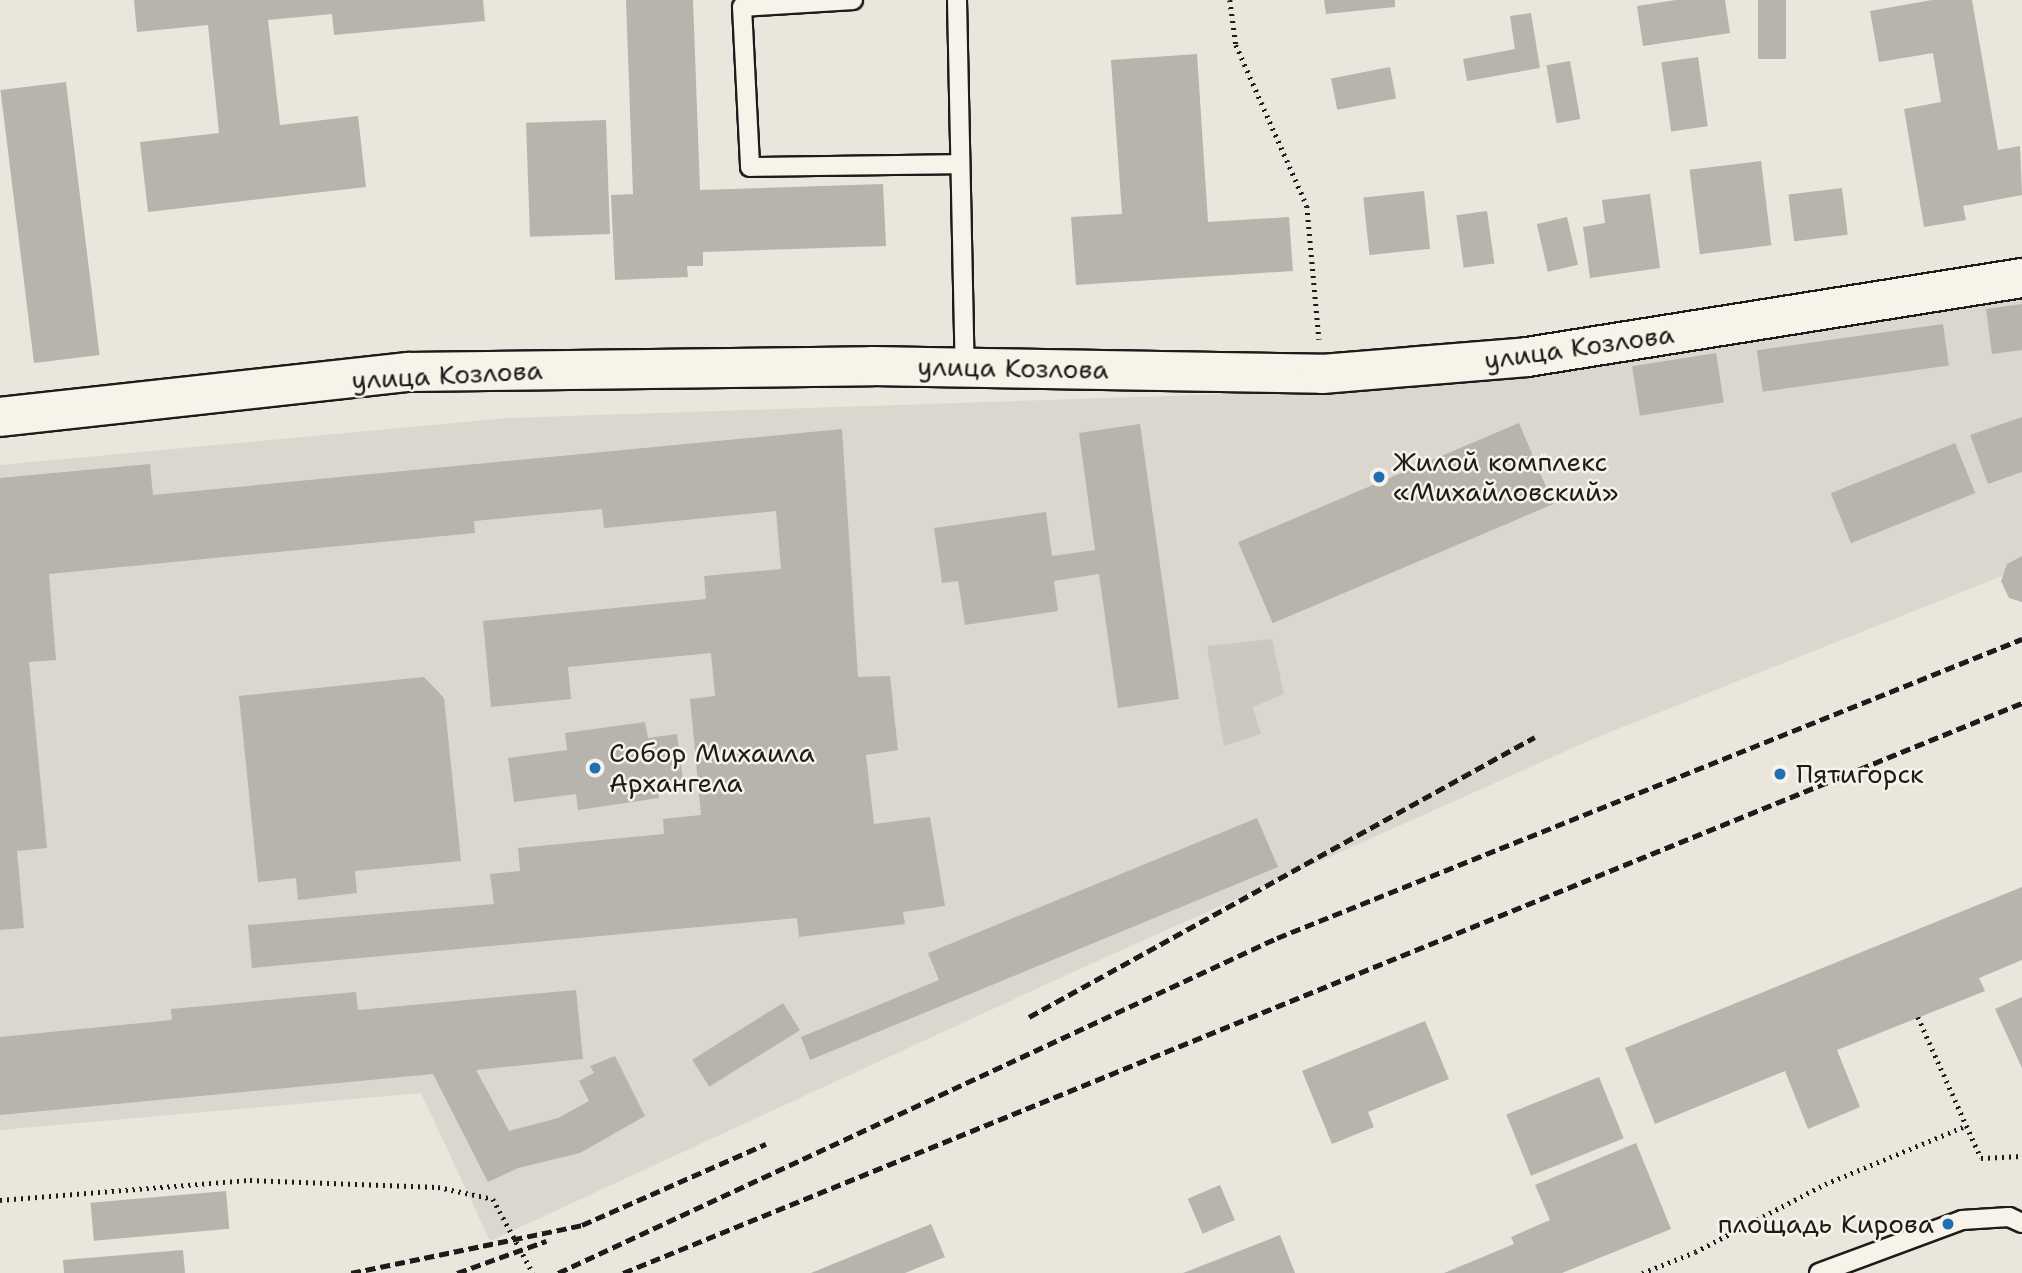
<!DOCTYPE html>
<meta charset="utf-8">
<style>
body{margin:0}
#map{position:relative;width:2022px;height:1273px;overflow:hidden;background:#eae6dc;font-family:"Shantell Sans",sans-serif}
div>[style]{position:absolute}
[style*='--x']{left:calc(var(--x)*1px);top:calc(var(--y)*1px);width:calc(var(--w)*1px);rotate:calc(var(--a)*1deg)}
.built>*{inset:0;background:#dad7ce}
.green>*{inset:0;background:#ccc8c0}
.building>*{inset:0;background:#b6b4ac;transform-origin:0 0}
.path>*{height:4.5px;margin-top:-2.25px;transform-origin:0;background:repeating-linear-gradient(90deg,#1c1c1c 0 2px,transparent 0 7px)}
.roads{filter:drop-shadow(2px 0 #1c1c1c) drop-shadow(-2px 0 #1c1c1c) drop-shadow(0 2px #1c1c1c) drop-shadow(0 -2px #1c1c1c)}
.service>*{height:18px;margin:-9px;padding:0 9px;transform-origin:9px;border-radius:9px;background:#f7f3e8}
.tertiary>*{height:38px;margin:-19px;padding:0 19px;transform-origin:19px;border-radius:19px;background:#f7f3e8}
.rail>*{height:5px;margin-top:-2.5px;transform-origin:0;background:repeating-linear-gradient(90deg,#1c1c1c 0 10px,transparent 0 15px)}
.dots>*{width:19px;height:19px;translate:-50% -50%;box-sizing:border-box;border:4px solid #f7f3e8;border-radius:50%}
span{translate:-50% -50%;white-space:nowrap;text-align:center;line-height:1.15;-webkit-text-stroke:5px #f7f3e8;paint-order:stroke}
.street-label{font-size:26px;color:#1c1c1c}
.poi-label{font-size:26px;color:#1c1c1c}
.left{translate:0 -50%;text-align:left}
.right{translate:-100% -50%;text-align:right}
</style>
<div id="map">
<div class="built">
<i style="clip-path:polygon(2022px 294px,2022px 568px,1595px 738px,1073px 972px,490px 1241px,421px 1093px,0 1130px,0 465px,508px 418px,1320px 391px,1525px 377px)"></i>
</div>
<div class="green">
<i style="clip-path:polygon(1272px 639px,1284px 694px,1253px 707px,1261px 734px,1224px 746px,1207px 646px)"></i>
</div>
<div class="building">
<i style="clip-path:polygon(134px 0,483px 0,485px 21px,334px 35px,332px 14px,268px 20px,280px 125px,358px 116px,366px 187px,148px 212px,140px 142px,219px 133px,208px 25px,137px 32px)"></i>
<i style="clip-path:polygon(626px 0,693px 0,700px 190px,883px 184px,886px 246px,703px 252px,703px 266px,687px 266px,688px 277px,615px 280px,611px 195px,633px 194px)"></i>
<i style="clip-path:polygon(1324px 0,1395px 0,1395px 7px,1326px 14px)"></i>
<i style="clip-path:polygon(1676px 0,1725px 0,1730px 33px,1643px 46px,1637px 6px)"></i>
<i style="left:1758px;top:0;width:28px;height:59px"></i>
<i style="clip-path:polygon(1932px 0,1972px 0,1998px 150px,2020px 146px,2022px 195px,1963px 206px,1966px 220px,1924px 227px,1904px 109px,1941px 102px,1933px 53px,1879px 62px,1870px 11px)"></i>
<i style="clip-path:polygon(1531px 13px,1540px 68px,1467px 81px,1463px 59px,1515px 49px,1510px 16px)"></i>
<i style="clip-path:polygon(1197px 54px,1208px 222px,1289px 217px,1293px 271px,1076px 285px,1071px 217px,1122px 214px,1111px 60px)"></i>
<i style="left:1698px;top:57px;width:70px;height:37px;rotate:82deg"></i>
<i style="left:1570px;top:61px;width:59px;height:24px;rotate:80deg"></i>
<i style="left:1390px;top:67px;width:32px;height:60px;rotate:79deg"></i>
<i style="left:66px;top:82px;width:275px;height:66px;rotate:83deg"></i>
<i style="left:606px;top:120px;width:114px;height:80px;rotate:88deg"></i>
<i style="left:1761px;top:161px;width:85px;height:72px;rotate:83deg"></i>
<i style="left:1842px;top:188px;width:47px;height:54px;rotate:83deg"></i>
<i style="left:1424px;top:191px;width:58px;height:61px;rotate:84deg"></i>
<i style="clip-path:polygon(1650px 194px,1660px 268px,1590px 278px,1583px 227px,1605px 223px,1602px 200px)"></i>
<i style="left:1487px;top:211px;width:53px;height:31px;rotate:82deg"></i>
<i style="left:1567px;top:217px;width:49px;height:31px;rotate:77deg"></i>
<i style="clip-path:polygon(2022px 304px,2022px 350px,1992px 354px,1986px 309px)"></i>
<i style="left:1943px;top:324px;width:42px;height:188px;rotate:82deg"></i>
<i style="left:1716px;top:353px;width:50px;height:85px;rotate:81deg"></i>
<i style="clip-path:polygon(2022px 417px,2022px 472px,1988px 484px,1970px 435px)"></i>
<i style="left:1519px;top:423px;width:88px;height:305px;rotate:67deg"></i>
<i style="clip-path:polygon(1140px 424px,1179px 699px,1118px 708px,1099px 574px,1054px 581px,1058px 611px,965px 625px,958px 581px,942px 583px,934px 528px,1046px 512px,1052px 556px,1095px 550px,1079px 433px)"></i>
<i style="clip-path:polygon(842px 429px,858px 677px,890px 676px,898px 750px,866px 755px,874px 824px,930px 817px,945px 906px,903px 912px,905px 924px,799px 937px,797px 918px,252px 968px,248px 925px,494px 904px,490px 874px,520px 871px,518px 848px,664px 834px,663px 819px,701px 815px,690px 699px,715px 696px,711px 653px,568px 667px,571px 699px,491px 707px,483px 621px,706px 599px,704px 576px,781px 569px,776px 511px,604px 528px,602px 509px,474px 521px,475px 533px,49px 574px,56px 660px,29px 662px,47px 848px,17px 851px,24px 928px,0 930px,0 478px,150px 464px,153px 495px)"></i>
<i style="left:1955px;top:443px;width:54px;height:134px;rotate:68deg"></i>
<i style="clip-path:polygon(2022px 556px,2022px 602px,2009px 598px,2001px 581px,2007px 564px)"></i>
<i style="clip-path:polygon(424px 677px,444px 698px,461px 861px,355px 871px,357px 893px,298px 900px,296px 878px,258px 882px,239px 696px)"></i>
<i style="clip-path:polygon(645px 722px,648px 738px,677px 734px,683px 779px,657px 783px,659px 798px,578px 810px,576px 794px,514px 802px,508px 758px,567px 750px,565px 733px)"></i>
<i style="clip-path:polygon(1257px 818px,1278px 867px,810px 1060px,801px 1037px,939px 980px,928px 953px)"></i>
<i style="clip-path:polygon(2022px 887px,2022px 960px,1979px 978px,1985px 991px,1837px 1050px,1860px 1107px,1808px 1129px,1785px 1071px,1655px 1124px,1625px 1048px)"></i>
<i style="clip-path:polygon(576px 990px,583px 1059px,476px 1070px,509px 1131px,558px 1118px,589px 1101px,579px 1081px,594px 1073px,590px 1066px,615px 1056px,645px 1116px,580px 1153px,518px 1168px,488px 1182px,433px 1074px,0 1115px,0 1037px,172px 1020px,171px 1009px,356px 992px,358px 1010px)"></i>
<i style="clip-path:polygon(2022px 997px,2022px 1068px,1995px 1009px)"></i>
<i style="left:783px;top:1003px;width:32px;height:107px;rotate:58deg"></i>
<i style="clip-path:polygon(1425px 1021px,1449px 1079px,1368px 1112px,1374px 1127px,1332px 1144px,1302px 1071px)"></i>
<i style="left:1599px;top:1077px;width:66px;height:100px;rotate:68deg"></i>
<i style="clip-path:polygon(1636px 1143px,1671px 1229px,1562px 1273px,1444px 1273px,1514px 1244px,1511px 1237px,1550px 1220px,1535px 1185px)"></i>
<i style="left:1220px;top:1185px;width:38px;height:35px;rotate:67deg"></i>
<i style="left:226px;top:1191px;width:38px;height:136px;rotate:85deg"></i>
<i style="clip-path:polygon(931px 1224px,945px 1257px,905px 1273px,811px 1273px)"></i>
<i style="clip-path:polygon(1280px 1235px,1295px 1273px,1183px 1273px)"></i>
<i style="clip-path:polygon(183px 1250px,185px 1273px,64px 1273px,63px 1260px)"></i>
</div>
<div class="path">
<i style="--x:1230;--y:0;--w:45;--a:82.4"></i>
<i style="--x:1236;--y:45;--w:176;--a:66.2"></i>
<i style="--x:1307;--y:206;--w:134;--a:84.8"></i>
<i style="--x:1918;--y:1017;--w:154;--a:65.9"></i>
<i style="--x:1981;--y:1158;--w:41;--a:-2.8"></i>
<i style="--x:0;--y:1200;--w:251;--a:-4.6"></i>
<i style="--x:250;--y:1180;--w:188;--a:2.1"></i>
<i style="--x:438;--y:1187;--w:56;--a:12.3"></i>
<i style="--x:493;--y:1199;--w:84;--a:61.6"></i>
<i style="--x:1642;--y:1273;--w:57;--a:-21.6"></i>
<i style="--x:1695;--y:1252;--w:147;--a:-27.6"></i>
<i style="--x:1825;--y:1184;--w:152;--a:-22.4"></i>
</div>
<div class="roads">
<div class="service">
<i style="--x:853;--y:0;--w:111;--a:176.4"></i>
<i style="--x:742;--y:7;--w:160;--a:87.1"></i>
<i style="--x:750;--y:167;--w:210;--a:-0.8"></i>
<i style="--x:957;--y:0;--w:367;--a:88.8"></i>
<i style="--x:1819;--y:1273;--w:153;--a:-20.3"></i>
<i style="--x:1962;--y:1220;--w:47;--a:-3.7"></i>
<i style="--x:2009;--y:1217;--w:14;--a:25"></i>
</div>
<div class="tertiary">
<i style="--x:0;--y:417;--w:410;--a:-6.3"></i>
<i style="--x:408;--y:372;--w:464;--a:-0.7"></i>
<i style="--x:872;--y:366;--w:450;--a:1"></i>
<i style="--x:1322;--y:374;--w:206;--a:-4.7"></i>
<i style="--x:1527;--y:357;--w:501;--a:-9.07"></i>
</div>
</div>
<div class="rail">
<i style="--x:1029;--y:1017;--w:578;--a:-28.96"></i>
<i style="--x:351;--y:1273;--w:236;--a:-11.7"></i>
<i style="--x:582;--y:1225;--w:201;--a:-23.8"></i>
<i style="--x:457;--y:1273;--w:95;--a:-19.8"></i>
<i style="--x:558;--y:1273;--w:793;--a:-24.98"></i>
<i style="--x:1277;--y:938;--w:803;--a:-21.87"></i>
<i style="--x:623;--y:1273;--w:1511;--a:-22.17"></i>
</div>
<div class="dots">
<i style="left:1379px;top:477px;background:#1f6fb2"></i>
<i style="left:595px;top:768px;background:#1f6fb2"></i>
<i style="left:1780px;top:774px;background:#1f6fb2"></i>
<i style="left:1948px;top:1224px;background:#1f6fb2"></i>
</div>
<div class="street-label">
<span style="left:1579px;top:347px;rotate:-8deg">улица Козлова</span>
<span style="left:1013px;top:368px;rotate:1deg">улица Козлова</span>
<span style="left:447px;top:375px;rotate:-3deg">улица Козлова</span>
</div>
<div class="poi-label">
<span class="left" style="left:1393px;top:477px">Жилой комплекс<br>«Михайловский»</span>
<span class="left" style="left:609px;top:768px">Собор Михаила<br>Архангела</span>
<span class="left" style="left:1796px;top:774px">Пятигорск</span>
<span class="right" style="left:1934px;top:1224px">площадь Кирова</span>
</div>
</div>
